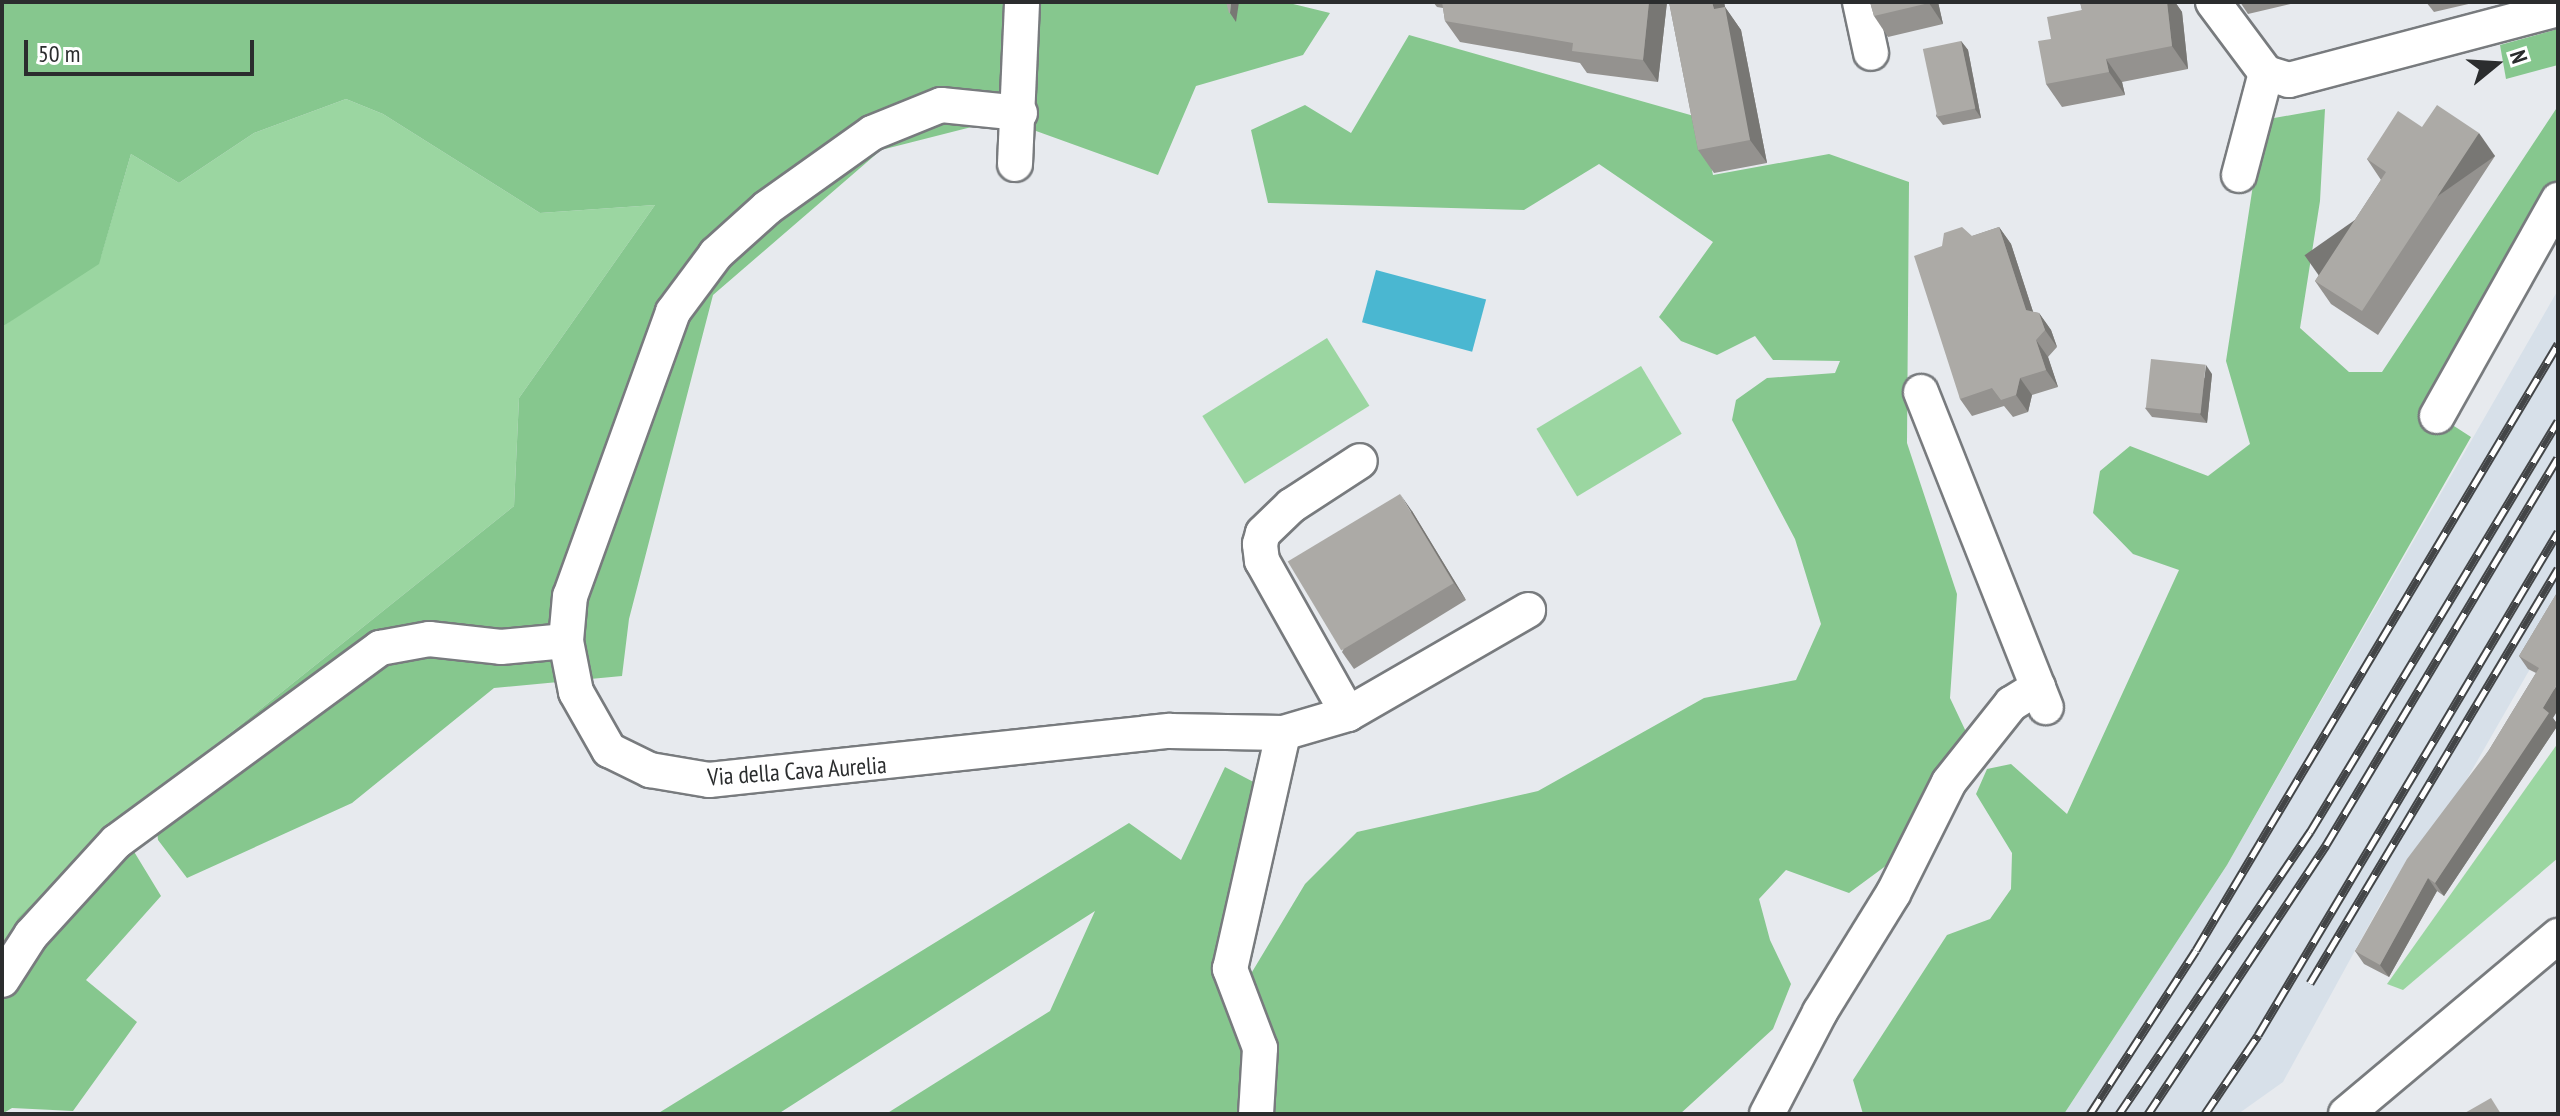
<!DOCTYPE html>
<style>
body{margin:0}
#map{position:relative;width:2560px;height:1116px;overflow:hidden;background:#e7eaee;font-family:"PT Sans Narrow",sans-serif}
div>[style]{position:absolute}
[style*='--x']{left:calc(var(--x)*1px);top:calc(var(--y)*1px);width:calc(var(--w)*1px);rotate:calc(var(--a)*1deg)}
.built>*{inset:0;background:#d7e0e9}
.green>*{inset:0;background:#9bd6a1;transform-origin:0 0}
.forest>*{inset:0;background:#86c78e}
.water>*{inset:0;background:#4ab7d1;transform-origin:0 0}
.roads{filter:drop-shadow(2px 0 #787b7e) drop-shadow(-2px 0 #787b7e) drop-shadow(0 2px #787b7e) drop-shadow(0 -2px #787b7e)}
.minor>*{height:34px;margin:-17px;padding:0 17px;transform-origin:17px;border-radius:17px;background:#fff}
.rail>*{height:9px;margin-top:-4.5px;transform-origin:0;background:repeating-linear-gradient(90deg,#fff 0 18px,#434547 0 36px);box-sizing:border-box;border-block:2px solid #434547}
.wall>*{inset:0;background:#94928f}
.shaded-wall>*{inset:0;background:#787774;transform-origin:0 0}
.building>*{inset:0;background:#acaaa6;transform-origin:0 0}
span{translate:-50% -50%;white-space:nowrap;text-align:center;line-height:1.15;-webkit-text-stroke:7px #fff;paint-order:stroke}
.street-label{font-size:24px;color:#2b2d2e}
.frame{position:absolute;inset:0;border:4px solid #2b2d2e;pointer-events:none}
.north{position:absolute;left:2456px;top:24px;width:80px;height:80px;-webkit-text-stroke:6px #fff;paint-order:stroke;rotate:72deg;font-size:22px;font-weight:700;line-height:32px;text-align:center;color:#2b2d2e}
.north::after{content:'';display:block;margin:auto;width:28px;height:36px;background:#2b2d2e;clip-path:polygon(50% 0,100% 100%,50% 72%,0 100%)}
.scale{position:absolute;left:24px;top:40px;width:230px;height:36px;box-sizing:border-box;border:4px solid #2b2d2e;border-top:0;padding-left:10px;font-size:24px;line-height:28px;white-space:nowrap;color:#2b2d2e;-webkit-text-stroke:6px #fff;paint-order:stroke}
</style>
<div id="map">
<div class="built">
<i style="clip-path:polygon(2558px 290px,2558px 620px,2456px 798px,2386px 894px,2283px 1082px,2238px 1114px,2064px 1114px,2227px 865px)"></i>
</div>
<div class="green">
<i style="clip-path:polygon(346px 99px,383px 114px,540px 213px,655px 205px,519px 398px,514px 506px,153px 795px,2px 948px,2px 327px,101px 256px,131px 154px,179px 183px,254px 133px)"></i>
<i style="left:1327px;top:338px;width:80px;height:147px;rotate:58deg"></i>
<i style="left:1641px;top:366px;width:79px;height:122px;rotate:59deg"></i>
<i style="clip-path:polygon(2558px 743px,2558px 858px,2403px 990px,2387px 984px)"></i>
</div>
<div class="forest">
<i style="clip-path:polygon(2px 2px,1003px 2px,1029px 8px,1035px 2px,1285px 2px,1330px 13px,1303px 55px,1196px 86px,1158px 175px,1003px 119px,881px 150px,713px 295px,629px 619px,622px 676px,494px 688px,352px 803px,187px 878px,158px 840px,153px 795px,514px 506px,519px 398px,655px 205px,540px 213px,383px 114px,346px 99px,254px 133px,179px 183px,131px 154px,99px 264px,2px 327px)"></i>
<i style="clip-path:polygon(2558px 29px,2558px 65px,2506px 79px,2500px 45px)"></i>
<i style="clip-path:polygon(1409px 35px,1701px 118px,1713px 175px,1829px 154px,1909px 182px,1907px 443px,1957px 594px,1950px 698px,1968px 736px,1891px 862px,1849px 893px,1786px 870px,1759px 899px,1770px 940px,1791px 984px,1773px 1029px,1680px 1114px,886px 1114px,1050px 1011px,1095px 911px,778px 1114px,657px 1114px,1129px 823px,1181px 860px,1225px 767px,1282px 797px,1237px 997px,1305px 884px,1357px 832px,1538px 791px,1704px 698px,1796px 680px,1821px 624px,1795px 539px,1732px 420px,1736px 400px,1767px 378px,1835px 373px,1840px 361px,1773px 360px,1755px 336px,1717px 355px,1681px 341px,1659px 317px,1713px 242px,1599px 164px,1524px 210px,1268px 203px,1251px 130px,1305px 105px,1351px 133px)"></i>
<i style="clip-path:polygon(2558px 106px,2558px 200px,2437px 415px,2471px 437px,2227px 865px,2064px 1114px,1863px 1114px,1853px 1080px,1947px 935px,1990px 919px,2011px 889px,2012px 853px,1976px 794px,1987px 769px,2011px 764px,2067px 814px,2179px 570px,2133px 554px,2093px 513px,2100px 471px,2130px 446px,2208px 476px,2250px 444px,2226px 361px,2263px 120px,2325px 109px,2320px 201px,2300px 328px,2349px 372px,2382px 372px)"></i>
<i style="clip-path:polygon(116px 822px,161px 896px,86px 980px,137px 1022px,73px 1111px,12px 1108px,2px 1114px,2px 948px,18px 918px)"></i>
</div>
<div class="water">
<i style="left:1376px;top:270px;width:114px;height:54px;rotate:15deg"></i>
</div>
<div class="roads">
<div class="minor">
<i style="--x:1860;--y:2;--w:52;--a:77.8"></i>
<i style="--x:2213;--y:2;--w:89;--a:53.3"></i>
<i style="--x:2266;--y:73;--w:24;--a:17"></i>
<i style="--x:2289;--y:80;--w:278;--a:-14.8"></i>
<i style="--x:1020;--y:113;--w:79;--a:-174.2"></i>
<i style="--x:941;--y:105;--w:74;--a:157.9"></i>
<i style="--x:872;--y:133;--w:129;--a:144.5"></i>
<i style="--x:767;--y:208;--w:69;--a:138"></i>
<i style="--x:716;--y:254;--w:72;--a:126.6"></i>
<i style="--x:673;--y:312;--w:302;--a:109.9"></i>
<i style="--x:570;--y:596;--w:45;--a:95.1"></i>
<i style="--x:566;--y:641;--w:52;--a:78.9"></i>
<i style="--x:576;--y:692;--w:67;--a:60.4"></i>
<i style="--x:609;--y:750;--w:46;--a:26"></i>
<i style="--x:650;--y:770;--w:60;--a:9.6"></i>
<i style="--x:709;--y:780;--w:464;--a:-6.1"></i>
<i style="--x:1170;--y:731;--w:113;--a:1"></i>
<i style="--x:1283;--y:733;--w:68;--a:-16.3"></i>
<i style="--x:1348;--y:714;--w:208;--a:-30"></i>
<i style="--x:1015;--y:164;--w:162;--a:-87.5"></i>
<i style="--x:2239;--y:175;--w:106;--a:-75.2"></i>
<i style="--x:1921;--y:392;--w:339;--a:68.4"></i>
<i style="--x:2437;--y:416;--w:248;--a:-60.7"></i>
<i style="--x:1348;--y:714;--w:176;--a:-119.3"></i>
<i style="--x:1262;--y:561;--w:17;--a:-97"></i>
<i style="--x:1260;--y:544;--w:11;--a:-75"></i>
<i style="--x:1263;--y:533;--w:39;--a:-44"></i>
<i style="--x:1291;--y:506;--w:82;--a:-33.1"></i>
<i style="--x:2;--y:980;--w:54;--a:-57.2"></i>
<i style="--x:31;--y:935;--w:126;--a:-47.6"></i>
<i style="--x:116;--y:842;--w:328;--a:-36.3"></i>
<i style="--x:380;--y:648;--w:50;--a:-10.4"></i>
<i style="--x:429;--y:639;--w:72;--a:6.3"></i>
<i style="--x:501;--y:647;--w:65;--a:-5.3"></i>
<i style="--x:1256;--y:1114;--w:66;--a:-86.5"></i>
<i style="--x:1260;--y:1048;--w:85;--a:-110.8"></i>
<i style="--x:1230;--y:969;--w:242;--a:-77.3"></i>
<i style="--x:1767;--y:1114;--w:115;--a:-62.5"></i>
<i style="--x:1820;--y:1012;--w:139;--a:-58.3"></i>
<i style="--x:1893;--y:894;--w:125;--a:-63.4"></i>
<i style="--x:1949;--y:782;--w:100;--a:-51.5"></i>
<i style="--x:2011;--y:704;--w:32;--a:-32"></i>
<i style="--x:2346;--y:1114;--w:277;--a:-40"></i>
</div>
</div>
<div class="rail">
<i style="--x:2310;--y:983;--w:483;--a:-59.1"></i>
<i style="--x:2090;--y:1114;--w:195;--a:-57.1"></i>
<i style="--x:2196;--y:950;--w:706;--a:-59.15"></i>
<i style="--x:2119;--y:1114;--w:341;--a:-55.9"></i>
<i style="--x:2310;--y:832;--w:480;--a:-58.9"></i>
<i style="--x:2148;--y:1114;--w:323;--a:-56.5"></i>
<i style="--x:2326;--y:845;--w:451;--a:-59.1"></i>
<i style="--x:2205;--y:1114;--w:95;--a:-56.1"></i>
<i style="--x:2258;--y:1035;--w:586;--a:-59.19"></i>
</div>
<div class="wall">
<i style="clip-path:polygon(1433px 2px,1667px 2px,1658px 82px,1587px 73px,1580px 63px,1460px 42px,1445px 21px,1443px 8px,1437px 7px)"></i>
<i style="clip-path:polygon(1669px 2px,1724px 2px,1725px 7px,1741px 30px,1767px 163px,1714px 173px,1698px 150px)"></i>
<i style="clip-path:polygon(1870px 2px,1938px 2px,1943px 24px,1888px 37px,1874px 16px)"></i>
<i style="clip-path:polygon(2080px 2px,2175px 2px,2182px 12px,2188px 69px,2122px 82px,2125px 95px,2062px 107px,2046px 84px,2051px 39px,2082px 10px)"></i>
<i style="clip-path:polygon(2240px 2px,2299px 2px,2248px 14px)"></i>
<i style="clip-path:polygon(2426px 2px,2477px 2px,2434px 12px)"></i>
<i style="clip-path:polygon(1961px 41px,1968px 50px,1981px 118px,1943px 125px,1936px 116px)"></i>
<i style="clip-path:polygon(2422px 127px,2495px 156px,2378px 335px,2331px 304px,2315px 281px,2381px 180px,2367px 159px)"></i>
<i style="clip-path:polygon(1999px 227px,2011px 244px,2033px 312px,2039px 313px,2051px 330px,2057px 347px,2048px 357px,2058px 387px,2032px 395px,2028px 412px,2013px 417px,2004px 406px,1972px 416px,1960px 399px,1942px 246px)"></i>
<i style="clip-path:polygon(2212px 374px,2207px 423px,2152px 417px,2145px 408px)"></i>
<i style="clip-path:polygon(1412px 511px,1466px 600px,1354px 669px,1342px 652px)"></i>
<i style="clip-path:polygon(2558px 591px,2553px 718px,2558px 725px,2444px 896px,2437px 891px,2389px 977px,2364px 964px,2355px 951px,2489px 750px,2536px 673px,2528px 669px,2519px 656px)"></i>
</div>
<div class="shaded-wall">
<i style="clip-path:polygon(1231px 2px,1239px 2px,1236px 22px,1230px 13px)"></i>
<i style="clip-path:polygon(1649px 2px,1667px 2px,1658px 82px,1643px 60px)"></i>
<i style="clip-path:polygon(1712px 2px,1724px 2px,1725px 7px,1741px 30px,1767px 163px,1750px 140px)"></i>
<i style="clip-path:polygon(1929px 2px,1938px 2px,1943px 24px,1929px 3px)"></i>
<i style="clip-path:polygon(2167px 2px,2175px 2px,2182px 12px,2188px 69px,2172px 46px)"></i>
<i style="clip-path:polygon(1961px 41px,1968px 50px,1981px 118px,1975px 109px)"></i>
<i style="clip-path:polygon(2106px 59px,2122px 82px,2125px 95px,2109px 72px)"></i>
<i style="left:2479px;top:133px;width:28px;height:213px;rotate:55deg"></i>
<i style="clip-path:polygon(1999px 227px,2011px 244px,2038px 327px,2026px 310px)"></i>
<i style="clip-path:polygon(2039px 313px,2051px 330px,2057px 347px,2045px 330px)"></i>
<i style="clip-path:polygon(2036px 340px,2048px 357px,2058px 387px,2046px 370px)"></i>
<i style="clip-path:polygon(2206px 365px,2212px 374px,2207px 423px,2200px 414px)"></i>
<i style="clip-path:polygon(2020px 378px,2032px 395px,2028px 412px,2016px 395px)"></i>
<i style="clip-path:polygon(1400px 494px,1412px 511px,1466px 600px,1454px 583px)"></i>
<i style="clip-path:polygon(2558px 683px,2558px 710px,2553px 718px,2558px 725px,2444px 896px,2435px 883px)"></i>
<i style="clip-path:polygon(2428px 878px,2437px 891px,2389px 977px,2380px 965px)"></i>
</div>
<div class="building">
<i style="clip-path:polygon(1226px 2px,1231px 2px,1230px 13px,1229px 13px)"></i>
<i style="clip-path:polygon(1442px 2px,1649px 2px,1643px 60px,1572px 51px,1573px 43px,1445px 21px)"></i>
<i style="clip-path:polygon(1669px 2px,1712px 2px,1714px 9px,1725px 7px,1750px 140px,1698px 150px)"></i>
<i style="clip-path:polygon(1870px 2px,1929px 2px,1929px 3px,1874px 16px)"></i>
<i style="clip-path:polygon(2080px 2px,2167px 2px,2172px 46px,2106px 59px,2109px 72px,2046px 84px,2038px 41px,2051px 39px,2047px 17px,2082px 10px)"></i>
<i style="left:1961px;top:41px;width:69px;height:39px;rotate:78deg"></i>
<i style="clip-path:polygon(2437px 105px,2479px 133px,2362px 311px,2315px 281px,2386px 172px,2367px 159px,2398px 111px,2422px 127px)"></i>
<i style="clip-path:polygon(1962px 227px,1972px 236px,1999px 227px,2026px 310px,2039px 313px,2045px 330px,2036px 340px,2046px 370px,2020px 378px,2016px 395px,2001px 400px,1992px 388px,1960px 399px,1914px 256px,1942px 246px,1944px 233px)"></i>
<i style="left:2151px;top:359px;width:55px;height:49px;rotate:6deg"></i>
<i style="left:1400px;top:494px;width:104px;height:131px;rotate:59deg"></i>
<i style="clip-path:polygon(2558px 591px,2558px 683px,2543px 708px,2549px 713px,2435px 883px,2428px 878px,2380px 965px,2355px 951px,2407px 859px,2489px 750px,2539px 668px,2519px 656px)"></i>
<i style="clip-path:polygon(2491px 1098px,2501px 1114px,2463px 1114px)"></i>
</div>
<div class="street-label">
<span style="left:797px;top:771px;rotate:-4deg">Via della Cava Aurelia</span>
</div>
<div class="frame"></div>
<div class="north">N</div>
<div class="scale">50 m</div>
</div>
